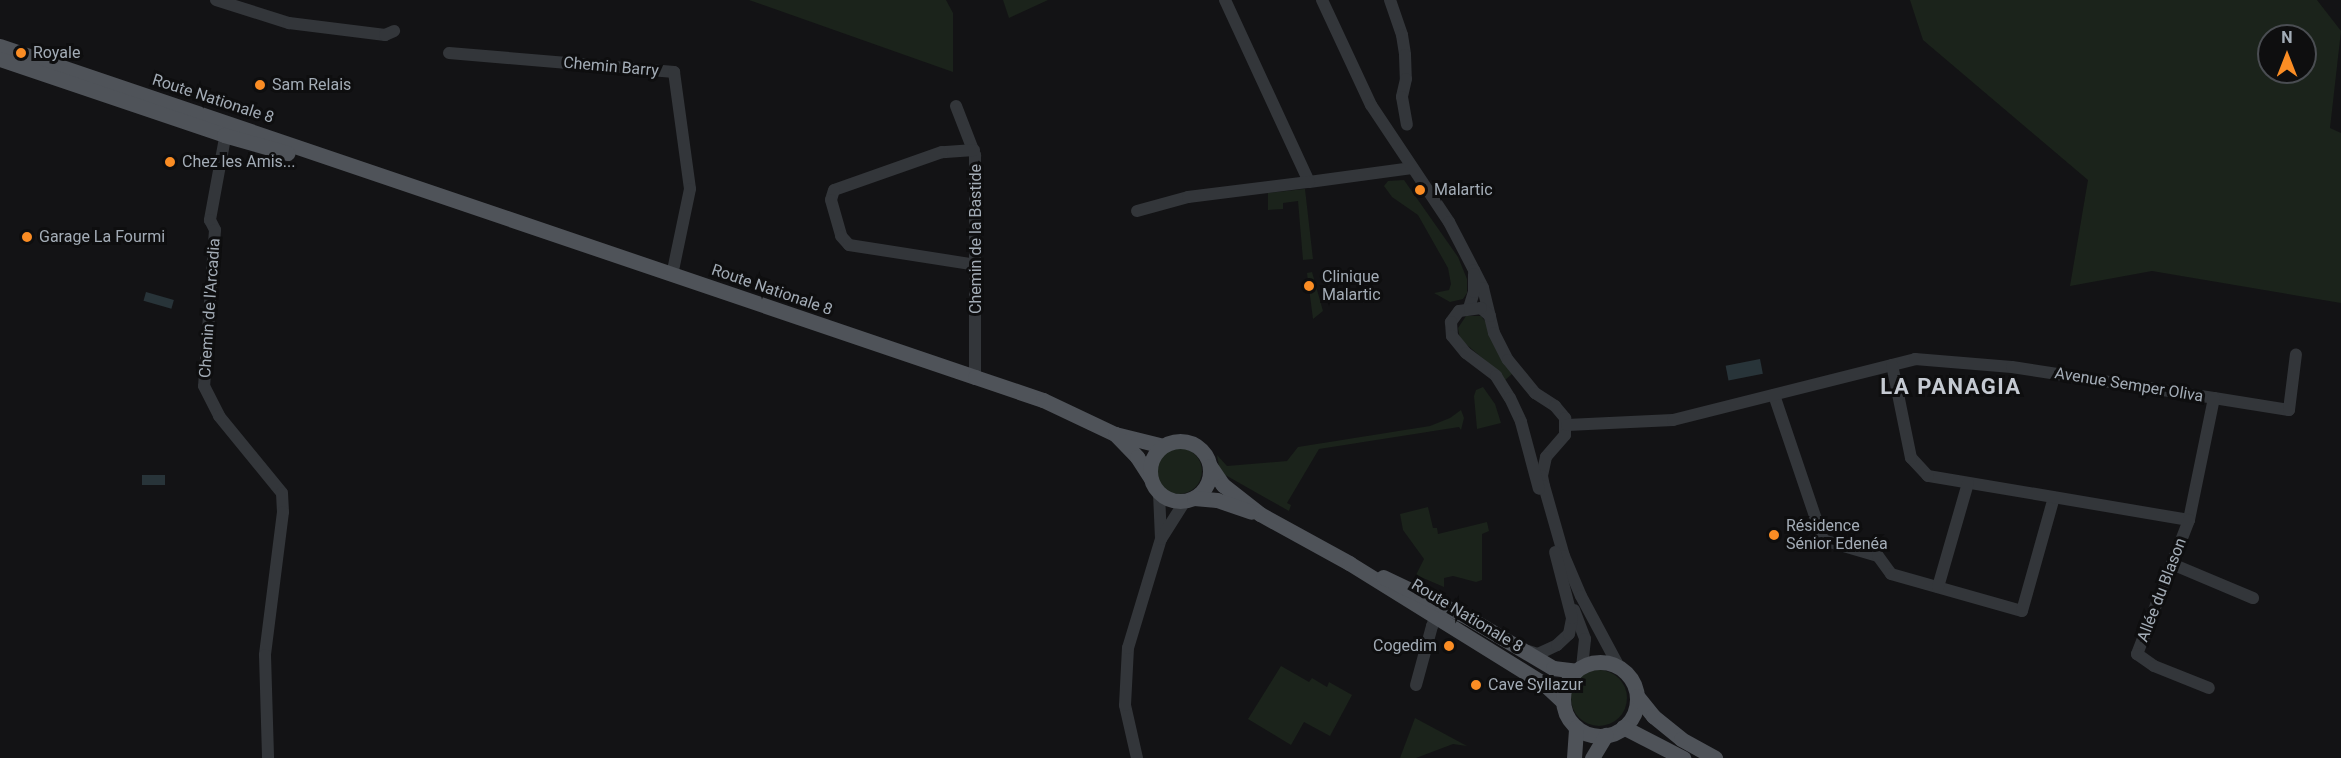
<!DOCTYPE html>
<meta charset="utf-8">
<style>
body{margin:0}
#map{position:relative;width:2341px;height:758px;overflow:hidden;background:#131315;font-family:Roboto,sans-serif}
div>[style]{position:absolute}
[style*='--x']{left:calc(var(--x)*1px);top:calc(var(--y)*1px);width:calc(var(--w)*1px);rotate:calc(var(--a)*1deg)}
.green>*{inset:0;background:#1b231b}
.round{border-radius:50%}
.water>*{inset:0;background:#283439;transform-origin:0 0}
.minor>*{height:12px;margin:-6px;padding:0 6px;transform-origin:6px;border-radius:6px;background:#33363a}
.major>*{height:15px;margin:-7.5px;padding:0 7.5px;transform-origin:7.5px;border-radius:7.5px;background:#4f5359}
.major>.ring{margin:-7.5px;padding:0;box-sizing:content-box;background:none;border:15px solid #4f5359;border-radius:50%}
.dots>*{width:16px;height:16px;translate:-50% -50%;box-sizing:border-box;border:3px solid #0e0e0f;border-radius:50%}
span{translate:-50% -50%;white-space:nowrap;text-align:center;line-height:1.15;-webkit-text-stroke:6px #0e0e0f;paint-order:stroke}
.poi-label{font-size:16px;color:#a3acb6}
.left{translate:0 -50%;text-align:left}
.right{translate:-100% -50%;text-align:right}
.street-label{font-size:16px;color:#a3acb6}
.district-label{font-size:22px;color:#c5cad2;font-weight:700;letter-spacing:1.5px}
.north{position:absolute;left:2257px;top:24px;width:60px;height:60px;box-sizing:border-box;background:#0e0e0f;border:2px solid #4a4d52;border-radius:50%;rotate:0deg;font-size:16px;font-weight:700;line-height:24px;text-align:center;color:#a3acb6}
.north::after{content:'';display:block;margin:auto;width:21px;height:27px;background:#fb8d24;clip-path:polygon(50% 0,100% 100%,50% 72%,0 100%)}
</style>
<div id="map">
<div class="green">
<i style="clip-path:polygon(749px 0,946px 0,953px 13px,953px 72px)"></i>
<i style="clip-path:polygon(1003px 0,1048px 0,1009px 18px)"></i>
<i style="clip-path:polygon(evenodd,1910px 0,2317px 0,2341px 31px,2330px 128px,2341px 133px,2341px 303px,2152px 271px,2070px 286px,2088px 180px,1923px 40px,1910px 0,2269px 36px,2305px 36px,2305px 72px,2269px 72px,2269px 36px)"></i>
<i style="clip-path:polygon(1404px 180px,1458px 257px,1467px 279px,1467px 293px,1463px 299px,1450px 302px,1434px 293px,1449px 290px,1451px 284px,1448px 268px,1418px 215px,1392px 197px,1384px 186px,1388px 181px)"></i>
<i style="clip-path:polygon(1305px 189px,1313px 259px,1303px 260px,1298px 201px,1283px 203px,1283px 209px,1268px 210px,1268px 193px)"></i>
<i style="clip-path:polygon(1312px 272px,1323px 311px,1313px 319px,1307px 273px)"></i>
<i style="clip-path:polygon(1466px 316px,1481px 316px,1485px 321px,1512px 374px,1504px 381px,1487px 362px,1460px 339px,1458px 328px)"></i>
<i style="clip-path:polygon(1483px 387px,1495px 404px,1501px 423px,1477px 429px,1474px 396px,1476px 390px)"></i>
<i style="clip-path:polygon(1461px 410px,1464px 418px,1461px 430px,1459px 427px,1319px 449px,1287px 503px,1291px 505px,1289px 511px,1220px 472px,1217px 455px,1227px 466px,1287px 461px,1298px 447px,1430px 426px,1450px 418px)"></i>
<i class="round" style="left:1156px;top:448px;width:46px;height:46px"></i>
<i style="clip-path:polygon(1428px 507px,1433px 528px,1437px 528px,1438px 534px,1487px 522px,1489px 531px,1482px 534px,1482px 580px,1476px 582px,1453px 576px,1444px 578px,1444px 587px,1416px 575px,1424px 559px,1403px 530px,1400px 514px)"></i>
<i style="clip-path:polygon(1281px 666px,1309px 682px,1312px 678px,1327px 687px,1329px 682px,1352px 695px,1330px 736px,1304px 722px,1291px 745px,1248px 719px)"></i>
<i class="round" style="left:1571px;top:670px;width:56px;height:56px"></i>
<i style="clip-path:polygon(1415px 718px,1467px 746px,1453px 744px,1416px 758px,1400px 758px)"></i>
</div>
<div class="water">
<i style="left:146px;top:292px;width:29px;height:9px;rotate:16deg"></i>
<i style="left:1760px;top:359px;width:15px;height:35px;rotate:79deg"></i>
<i style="left:165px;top:475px;width:10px;height:23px;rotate:90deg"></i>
</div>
<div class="minor">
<i style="--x:216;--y:0;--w:77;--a:17.5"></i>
<i style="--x:289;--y:23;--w:97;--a:7.1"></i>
<i style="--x:385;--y:35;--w:10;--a:-24"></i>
<i style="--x:1225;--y:0;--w:200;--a:65.2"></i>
<i style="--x:1309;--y:182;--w:104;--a:-7.7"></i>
<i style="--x:1322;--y:0;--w:116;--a:65"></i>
<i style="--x:1371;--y:105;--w:141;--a:56.3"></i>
<i style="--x:1449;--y:222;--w:54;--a:62.5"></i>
<i style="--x:1474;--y:270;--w:20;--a:63"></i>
<i style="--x:1483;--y:288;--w:46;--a:76.3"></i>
<i style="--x:1494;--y:333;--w:30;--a:63"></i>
<i style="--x:1508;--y:360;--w:43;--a:50.7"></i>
<i style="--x:1535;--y:393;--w:24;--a:33"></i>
<i style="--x:1555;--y:406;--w:16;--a:50"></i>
<i style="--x:1565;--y:418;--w:17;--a:90"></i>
<i style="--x:1565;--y:435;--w:29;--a:131"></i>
<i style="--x:1546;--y:457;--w:19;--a:102"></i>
<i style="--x:1542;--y:476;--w:10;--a:79"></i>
<i style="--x:1544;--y:486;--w:73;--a:74.1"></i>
<i style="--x:1564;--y:556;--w:43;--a:67"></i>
<i style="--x:1581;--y:596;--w:81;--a:61.8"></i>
<i style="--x:1390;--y:0;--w:37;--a:71"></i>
<i style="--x:1402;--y:35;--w:20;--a:81"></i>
<i style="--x:1405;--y:55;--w:24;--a:88"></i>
<i style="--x:1406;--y:79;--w:18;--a:103"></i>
<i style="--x:1402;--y:97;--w:28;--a:80"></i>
<i style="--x:449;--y:53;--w:226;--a:4.8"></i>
<i style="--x:674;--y:72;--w:118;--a:82.2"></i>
<i style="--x:690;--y:189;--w:88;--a:101.8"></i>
<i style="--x:956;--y:106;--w:53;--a:68.8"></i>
<i style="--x:975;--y:155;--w:222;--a:90"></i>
<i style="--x:227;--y:127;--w:95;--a:100.4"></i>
<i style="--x:210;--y:220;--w:11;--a:63"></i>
<i style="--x:215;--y:230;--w:156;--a:94"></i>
<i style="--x:204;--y:386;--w:34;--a:63"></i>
<i style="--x:219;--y:416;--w:99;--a:50.7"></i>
<i style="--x:282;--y:493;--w:19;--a:87"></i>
<i style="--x:283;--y:512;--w:144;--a:97.2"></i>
<i style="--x:265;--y:655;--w:103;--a:88.3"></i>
<i style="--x:974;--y:150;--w:32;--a:176"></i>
<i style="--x:942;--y:152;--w:114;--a:160.6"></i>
<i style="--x:834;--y:190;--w:10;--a:107"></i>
<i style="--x:831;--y:200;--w:37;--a:74"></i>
<i style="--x:841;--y:236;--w:12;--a:48"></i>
<i style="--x:849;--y:245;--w:130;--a:8.9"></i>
<i style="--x:1137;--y:211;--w:53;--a:-15.4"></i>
<i style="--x:1188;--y:197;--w:122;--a:-7.1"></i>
<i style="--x:1469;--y:308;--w:17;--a:-73"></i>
<i style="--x:1474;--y:292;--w:18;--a:-90"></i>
<i style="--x:1490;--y:316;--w:12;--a:-138"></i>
<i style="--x:1481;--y:308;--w:22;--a:172"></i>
<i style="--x:1459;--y:311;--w:14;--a:126"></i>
<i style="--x:1451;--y:322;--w:14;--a:86"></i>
<i style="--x:1452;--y:336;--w:22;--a:51"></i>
<i style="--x:1466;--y:353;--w:38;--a:37"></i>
<i style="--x:1496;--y:376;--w:26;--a:58"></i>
<i style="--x:1510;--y:398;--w:26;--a:65"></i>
<i style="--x:1521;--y:422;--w:69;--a:75"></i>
<i style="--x:1774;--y:395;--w:153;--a:71.3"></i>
<i style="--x:1823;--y:540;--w:57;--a:16.2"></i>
<i style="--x:1878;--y:556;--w:22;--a:54"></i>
<i style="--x:1891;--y:574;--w:136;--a:15.8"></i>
<i style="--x:2022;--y:611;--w:118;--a:-74.3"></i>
<i style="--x:2214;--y:398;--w:76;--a:9.1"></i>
<i style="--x:2289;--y:410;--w:56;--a:-82.9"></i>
<i style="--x:1567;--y:425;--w:106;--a:-2.7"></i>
<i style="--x:1673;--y:420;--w:250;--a:-14.1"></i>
<i style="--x:1915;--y:359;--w:97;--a:4.7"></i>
<i style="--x:2012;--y:367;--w:204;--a:8.7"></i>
<i style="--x:2214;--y:398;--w:125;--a:101.6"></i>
<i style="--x:2189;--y:520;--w:265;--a:-170.4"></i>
<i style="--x:1928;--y:476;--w:25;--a:-133"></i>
<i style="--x:1911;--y:458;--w:95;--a:-101.5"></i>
<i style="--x:1159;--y:493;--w:46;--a:87.5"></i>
<i style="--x:2189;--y:520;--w:144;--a:111.2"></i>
<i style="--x:2137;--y:654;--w:21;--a:35"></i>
<i style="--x:2154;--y:666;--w:59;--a:21.8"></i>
<i style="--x:2172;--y:564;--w:88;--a:22.8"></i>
<i style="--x:1938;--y:587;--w:108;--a:-73.9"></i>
<i style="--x:1574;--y:610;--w:31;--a:69"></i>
<i style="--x:1585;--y:639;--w:28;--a:96"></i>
<i style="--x:1528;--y:651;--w:10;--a:17"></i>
<i style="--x:1538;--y:654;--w:21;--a:-25"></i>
<i style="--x:1557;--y:645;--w:16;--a:-43"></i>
<i style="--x:1569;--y:634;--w:16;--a:-79"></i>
<i style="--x:1572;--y:618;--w:68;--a:-104.4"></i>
<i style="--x:1416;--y:685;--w:61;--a:-74.8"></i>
<i style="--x:1432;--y:626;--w:17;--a:-66"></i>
<i style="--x:1137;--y:758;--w:54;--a:-102.8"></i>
<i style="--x:1125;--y:705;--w:57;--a:-87"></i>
<i style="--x:1128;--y:648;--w:114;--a:-73.2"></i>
<i style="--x:1161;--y:539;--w:45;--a:-57.7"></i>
</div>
<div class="major">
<i style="--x:0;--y:46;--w:1030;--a:18.75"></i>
<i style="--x:975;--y:377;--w:72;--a:18.7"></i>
<i style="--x:1043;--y:400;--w:80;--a:25.3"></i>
<i style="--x:1115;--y:434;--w:49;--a:14"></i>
<i style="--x:0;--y:59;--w:237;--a:18.7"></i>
<i style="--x:224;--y:135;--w:66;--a:15.9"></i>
<i style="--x:1115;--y:434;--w:32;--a:46"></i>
<i style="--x:1137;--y:457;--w:24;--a:57"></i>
<i class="ring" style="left:1150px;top:441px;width:45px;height:45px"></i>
<i style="--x:1210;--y:466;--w:23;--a:56"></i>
<i style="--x:1223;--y:485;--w:47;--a:38.1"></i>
<i style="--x:1260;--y:514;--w:102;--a:28.8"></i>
<i style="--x:1349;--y:563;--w:229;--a:31.8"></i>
<i style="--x:1544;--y:684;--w:26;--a:43"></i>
<i style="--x:1194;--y:498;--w:23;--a:5"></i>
<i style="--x:1217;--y:500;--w:36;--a:19"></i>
<i style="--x:1383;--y:577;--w:93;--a:25.5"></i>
<i style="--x:1467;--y:617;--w:100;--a:30.7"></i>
<i style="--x:1553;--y:668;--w:23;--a:7"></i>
<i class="ring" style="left:1563px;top:662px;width:59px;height:59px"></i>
<i style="--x:1637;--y:696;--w:26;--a:51"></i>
<i style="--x:1653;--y:716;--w:36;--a:39"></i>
<i style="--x:1681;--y:739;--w:39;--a:29"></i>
<i style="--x:1623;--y:727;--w:68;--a:27.3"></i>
<i style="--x:1574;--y:758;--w:31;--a:-86"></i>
<i style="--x:1592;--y:758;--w:27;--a:-59"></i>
</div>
<div class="dots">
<i style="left:21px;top:53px;background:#fb8d24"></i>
<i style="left:260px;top:85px;background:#fb8d24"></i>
<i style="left:170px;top:162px;background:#fb8d24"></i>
<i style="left:1420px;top:190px;background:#fb8d24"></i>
<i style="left:27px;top:237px;background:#fb8d24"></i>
<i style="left:1309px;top:286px;background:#fb8d24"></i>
<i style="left:1774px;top:535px;background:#fb8d24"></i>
<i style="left:1449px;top:646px;background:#fb8d24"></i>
<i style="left:1476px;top:685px;background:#fb8d24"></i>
</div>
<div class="poi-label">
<span class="left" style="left:33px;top:53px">Royale</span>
<span class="left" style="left:272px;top:85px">Sam Relais</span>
<span class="left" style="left:182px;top:162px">Chez les Amis...</span>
<span class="left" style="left:1434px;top:190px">Malartic</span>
<span class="left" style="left:39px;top:237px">Garage La Fourmi</span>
<span class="left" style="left:1322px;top:286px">Clinique<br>Malartic</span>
<span class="left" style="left:1786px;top:535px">Résidence<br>Sénior Edenéa</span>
<span class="right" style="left:1437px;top:646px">Cogedim</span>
<span class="left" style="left:1488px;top:685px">Cave Syllazur</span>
</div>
<div class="street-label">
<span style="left:611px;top:67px;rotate:5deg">Chemin Barry</span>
<span style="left:213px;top:99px;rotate:18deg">Route Nationale 8</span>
<span style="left:976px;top:239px;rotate:-90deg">Chemin de la Bastide</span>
<span style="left:772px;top:290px;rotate:19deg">Route Nationale 8</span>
<span style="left:210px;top:308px;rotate:-86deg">Chemin de l'Arcadia</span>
<span style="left:2129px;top:385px;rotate:9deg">Avenue Semper Oliva</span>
<span style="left:2162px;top:590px;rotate:-69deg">Allée du Blason</span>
<span style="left:1467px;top:616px;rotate:31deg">Route Nationale 8</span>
</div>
<div class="district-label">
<span style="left:1951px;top:387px">LA PANAGIA</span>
</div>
<div class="north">N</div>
</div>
